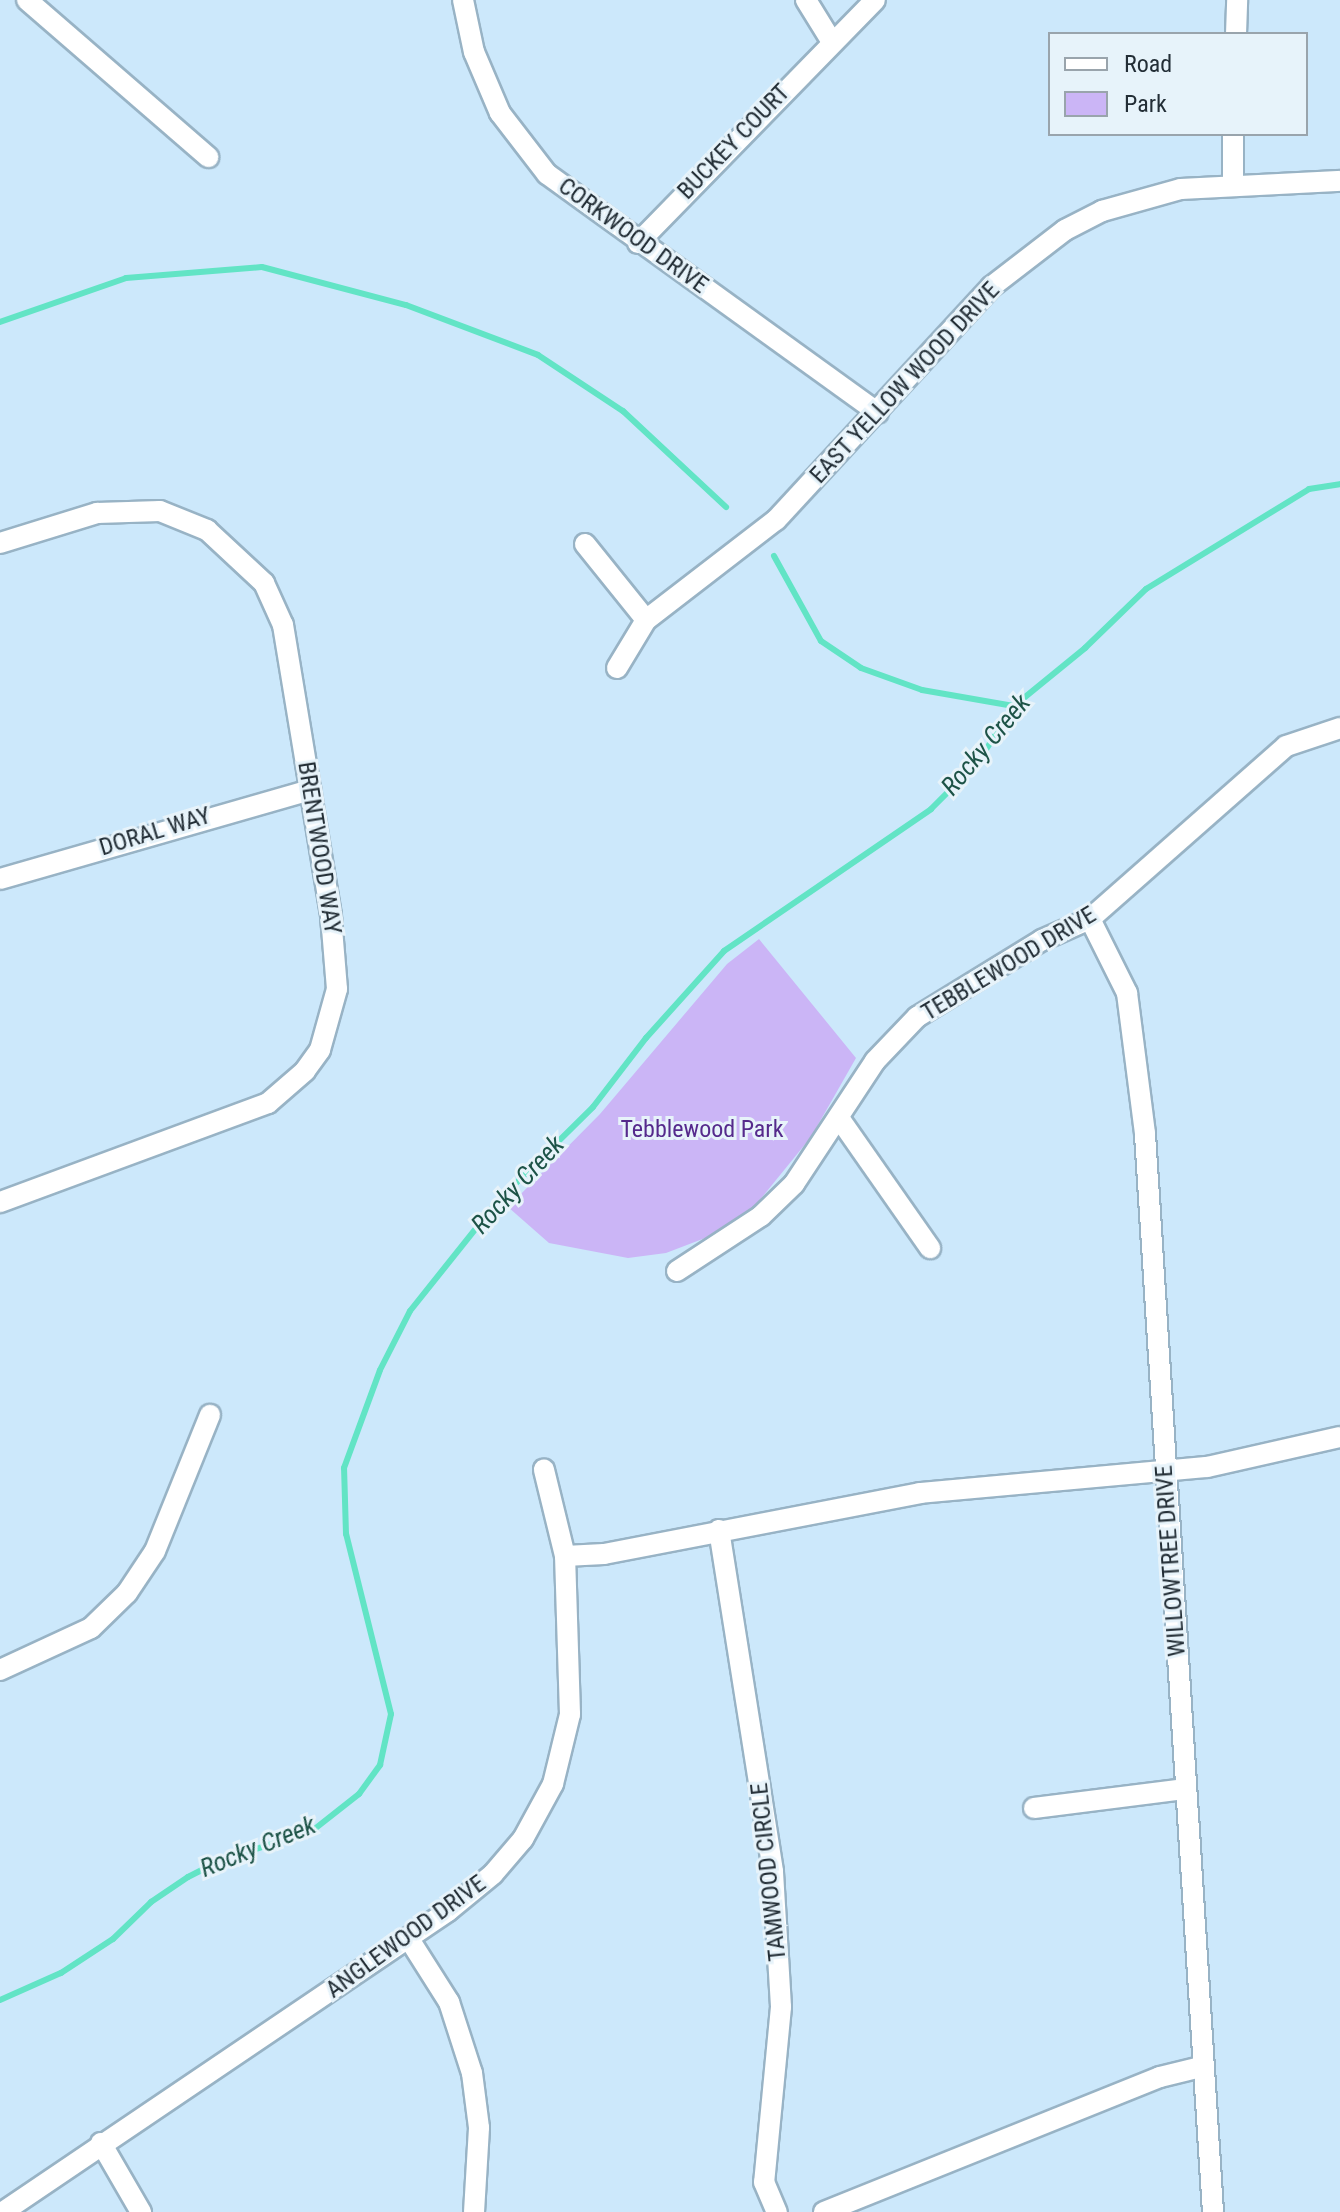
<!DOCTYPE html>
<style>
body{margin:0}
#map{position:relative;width:1340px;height:2212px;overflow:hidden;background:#cce8fb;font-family:"Roboto Condensed",sans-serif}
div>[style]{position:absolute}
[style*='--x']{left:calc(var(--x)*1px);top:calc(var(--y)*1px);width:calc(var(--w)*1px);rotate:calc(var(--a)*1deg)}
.green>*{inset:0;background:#cbb5f6}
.stream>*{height:6px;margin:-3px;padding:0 3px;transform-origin:3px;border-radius:3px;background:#62e4c5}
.roads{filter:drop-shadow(2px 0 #98b3c5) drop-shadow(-2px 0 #98b3c5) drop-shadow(0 2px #98b3c5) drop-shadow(0 -2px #98b3c5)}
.minor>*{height:20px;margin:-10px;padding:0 10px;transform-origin:10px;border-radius:10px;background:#fff}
span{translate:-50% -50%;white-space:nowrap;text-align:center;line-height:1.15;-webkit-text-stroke:6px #e7f3fa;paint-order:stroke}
.street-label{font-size:24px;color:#232e36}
.park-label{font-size:24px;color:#552a8c}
.water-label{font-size:26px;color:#1d5347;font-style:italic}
.legend{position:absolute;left:1048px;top:32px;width:260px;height:104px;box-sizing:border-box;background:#e7f3fa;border:2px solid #99a4ac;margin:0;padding:10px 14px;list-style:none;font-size:24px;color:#232e36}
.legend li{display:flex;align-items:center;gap:16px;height:40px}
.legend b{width:40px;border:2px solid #99a4ac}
</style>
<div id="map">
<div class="green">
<i style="clip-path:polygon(759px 939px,856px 1058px,811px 1137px,754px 1207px,713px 1235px,666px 1253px,628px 1258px,549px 1243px,508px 1207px,600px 1114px,727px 964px)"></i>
</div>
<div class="stream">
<i style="--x:0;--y:322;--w:133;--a:-19.2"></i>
<i style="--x:126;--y:278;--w:136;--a:-4.6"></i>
<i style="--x:262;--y:267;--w:149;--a:14.8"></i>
<i style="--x:406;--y:305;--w:141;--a:20.7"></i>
<i style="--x:538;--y:355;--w:102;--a:33.4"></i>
<i style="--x:623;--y:411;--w:141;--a:43"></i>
<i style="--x:774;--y:556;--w:97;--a:61.1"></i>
<i style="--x:821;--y:641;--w:48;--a:34"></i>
<i style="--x:861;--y:668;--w:65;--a:19.8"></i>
<i style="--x:922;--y:690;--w:93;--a:9.9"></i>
<i style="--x:0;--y:2000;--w:67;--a:-23.9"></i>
<i style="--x:61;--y:1973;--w:62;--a:-33.2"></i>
<i style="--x:113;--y:1939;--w:53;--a:-44.2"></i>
<i style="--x:151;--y:1902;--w:45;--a:-34"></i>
<i style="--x:188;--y:1877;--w:38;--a:-27"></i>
<i style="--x:222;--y:1860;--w:95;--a:-17.9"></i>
<i style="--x:312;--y:1831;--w:60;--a:-38.2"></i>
<i style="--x:359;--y:1794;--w:36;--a:-54"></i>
<i style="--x:380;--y:1765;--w:52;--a:-77.8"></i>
<i style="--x:391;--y:1714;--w:186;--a:-104"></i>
<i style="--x:346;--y:1534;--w:66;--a:-91.7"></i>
<i style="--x:344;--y:1468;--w:104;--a:-69.8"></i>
<i style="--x:380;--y:1370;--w:66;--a:-63"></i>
<i style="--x:410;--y:1311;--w:139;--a:-51.4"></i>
<i style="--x:497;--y:1202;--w:135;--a:-44.7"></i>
<i style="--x:593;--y:1107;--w:87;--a:-52.5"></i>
<i style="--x:646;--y:1038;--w:117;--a:-48.1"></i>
<i style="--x:724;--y:951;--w:251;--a:-34.4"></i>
<i style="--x:931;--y:809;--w:66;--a:-45"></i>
<i style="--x:978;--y:762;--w:67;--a:-57.3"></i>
<i style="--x:1014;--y:706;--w:92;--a:-39.2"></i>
<i style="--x:1085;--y:648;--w:85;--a:-44"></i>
<i style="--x:1146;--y:589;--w:191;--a:-31.5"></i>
<i style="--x:1309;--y:489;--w:31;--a:-9"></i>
</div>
<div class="roads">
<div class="minor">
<i style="--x:27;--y:0;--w:240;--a:40.9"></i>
<i style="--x:463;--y:0;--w:53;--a:78.1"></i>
<i style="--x:474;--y:52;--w:66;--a:66.9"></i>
<i style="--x:500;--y:113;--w:77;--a:52.4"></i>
<i style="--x:547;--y:174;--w:408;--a:35.8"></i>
<i style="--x:806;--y:0;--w:49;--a:58.2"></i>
<i style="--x:1236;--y:34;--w:34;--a:-88"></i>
<i style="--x:1233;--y:134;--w:52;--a:90"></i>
<i style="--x:638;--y:243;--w:339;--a:-45.7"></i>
<i style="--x:0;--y:543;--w:102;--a:-17.2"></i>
<i style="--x:97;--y:513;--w:63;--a:-1.8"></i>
<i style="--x:160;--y:511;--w:51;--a:22"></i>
<i style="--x:207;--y:530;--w:78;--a:42.9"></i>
<i style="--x:264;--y:583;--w:46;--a:65.7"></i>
<i style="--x:283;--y:625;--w:295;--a:80.6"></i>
<i style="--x:331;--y:916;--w:73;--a:85.3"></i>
<i style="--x:337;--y:989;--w:63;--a:105.6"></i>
<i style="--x:320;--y:1050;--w:26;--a:126"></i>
<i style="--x:305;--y:1071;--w:49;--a:139.1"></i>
<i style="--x:268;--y:1103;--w:286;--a:159.7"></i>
<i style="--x:585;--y:544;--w:97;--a:51.2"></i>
<i style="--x:617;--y:668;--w:56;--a:-58.9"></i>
<i style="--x:646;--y:620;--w:164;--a:-37.6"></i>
<i style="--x:776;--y:520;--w:317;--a:-47.3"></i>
<i style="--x:991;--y:287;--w:93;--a:-37.6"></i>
<i style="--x:1065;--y:230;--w:42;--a:-27.2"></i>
<i style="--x:1102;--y:211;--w:82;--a:-15.6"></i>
<i style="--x:1181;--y:189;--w:159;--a:-2.9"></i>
<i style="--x:0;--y:879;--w:323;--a:-16"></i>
<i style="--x:1090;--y:919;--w:83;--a:63.4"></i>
<i style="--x:1127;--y:993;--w:142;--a:82.7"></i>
<i style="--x:1145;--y:1134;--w:1080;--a:86.39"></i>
<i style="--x:839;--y:1118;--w:159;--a:55"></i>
<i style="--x:677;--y:1271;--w:100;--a:-33.2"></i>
<i style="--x:761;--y:1216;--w:46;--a:-44.1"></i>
<i style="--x:794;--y:1184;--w:147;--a:-56.6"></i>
<i style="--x:875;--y:1061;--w:61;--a:-46.3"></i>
<i style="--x:917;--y:1017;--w:147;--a:-31.6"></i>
<i style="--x:1042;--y:940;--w:52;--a:-23.6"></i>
<i style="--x:1090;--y:919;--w:261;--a:-41.4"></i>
<i style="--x:1286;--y:746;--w:57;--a:-18.4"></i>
<i style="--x:719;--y:1530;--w:346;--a:81"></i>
<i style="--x:773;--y:1872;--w:135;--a:86.6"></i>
<i style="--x:781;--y:2007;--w:176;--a:95.5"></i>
<i style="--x:764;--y:2182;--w:33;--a:67"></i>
<i style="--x:565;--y:1556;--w:39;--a:-3"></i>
<i style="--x:604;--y:1554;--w:322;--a:-10.9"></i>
<i style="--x:920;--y:1493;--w:288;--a:-5.2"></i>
<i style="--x:1207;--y:1467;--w:136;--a:-12.7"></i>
<i style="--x:0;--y:1670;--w:100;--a:-24.8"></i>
<i style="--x:91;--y:1628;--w:50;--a:-44.2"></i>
<i style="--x:127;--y:1593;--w:50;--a:-56.3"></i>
<i style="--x:155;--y:1551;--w:147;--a:-68"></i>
<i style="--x:1034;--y:1808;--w:151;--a:-7.2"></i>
<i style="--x:409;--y:1939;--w:75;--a:57.6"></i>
<i style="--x:449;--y:2002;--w:75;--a:72.1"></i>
<i style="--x:472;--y:2073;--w:55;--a:82.7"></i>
<i style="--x:479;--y:2128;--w:84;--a:93.4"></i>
<i style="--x:101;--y:2143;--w:80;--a:59.9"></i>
<i style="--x:3;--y:2212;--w:537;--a:-34.07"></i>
<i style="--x:448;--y:1911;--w:58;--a:-39.4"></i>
<i style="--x:493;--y:1874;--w:46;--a:-49.4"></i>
<i style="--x:523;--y:1839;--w:63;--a:-61.4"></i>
<i style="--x:553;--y:1784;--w:72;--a:-76.3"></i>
<i style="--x:570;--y:1714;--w:158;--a:-91.8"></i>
<i style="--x:565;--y:1556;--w:89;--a:-103.7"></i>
<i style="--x:824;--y:2212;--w:362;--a:-21.9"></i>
<i style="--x:1160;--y:2077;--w:42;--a:-13.7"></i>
</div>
</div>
<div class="street-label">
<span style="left:734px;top:142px;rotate:-46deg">BUCKEY COURT</span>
<span style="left:633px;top:236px;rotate:36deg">CORKWOOD DRIVE</span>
<span style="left:905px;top:383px;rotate:-47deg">EAST YELLOW WOOD DRIVE</span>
<span style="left:155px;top:832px;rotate:-17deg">DORAL WAY</span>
<span style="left:319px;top:848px;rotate:81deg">BRENTWOOD WAY</span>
<span style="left:1009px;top:964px;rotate:-31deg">TEBBLEWOOD DRIVE</span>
<span style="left:1171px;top:1561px;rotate:-94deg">WILLOWTREE DRIVE</span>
<span style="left:769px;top:1872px;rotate:-96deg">TAMWOOD CIRCLE</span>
<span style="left:406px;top:1937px;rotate:-36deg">ANGLEWOOD DRIVE</span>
</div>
<div class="park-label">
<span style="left:702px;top:1130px">Tebblewood Park</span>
</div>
<div class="water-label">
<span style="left:986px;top:745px;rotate:-50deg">Rocky Creek</span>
<span style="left:518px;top:1185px;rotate:-47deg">Rocky Creek</span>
<span style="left:258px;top:1847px;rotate:-22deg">Rocky Creek</span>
</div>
<ul class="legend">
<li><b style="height:10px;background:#fff"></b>Road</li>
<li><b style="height:22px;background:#cbb5f6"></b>Park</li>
</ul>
</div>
